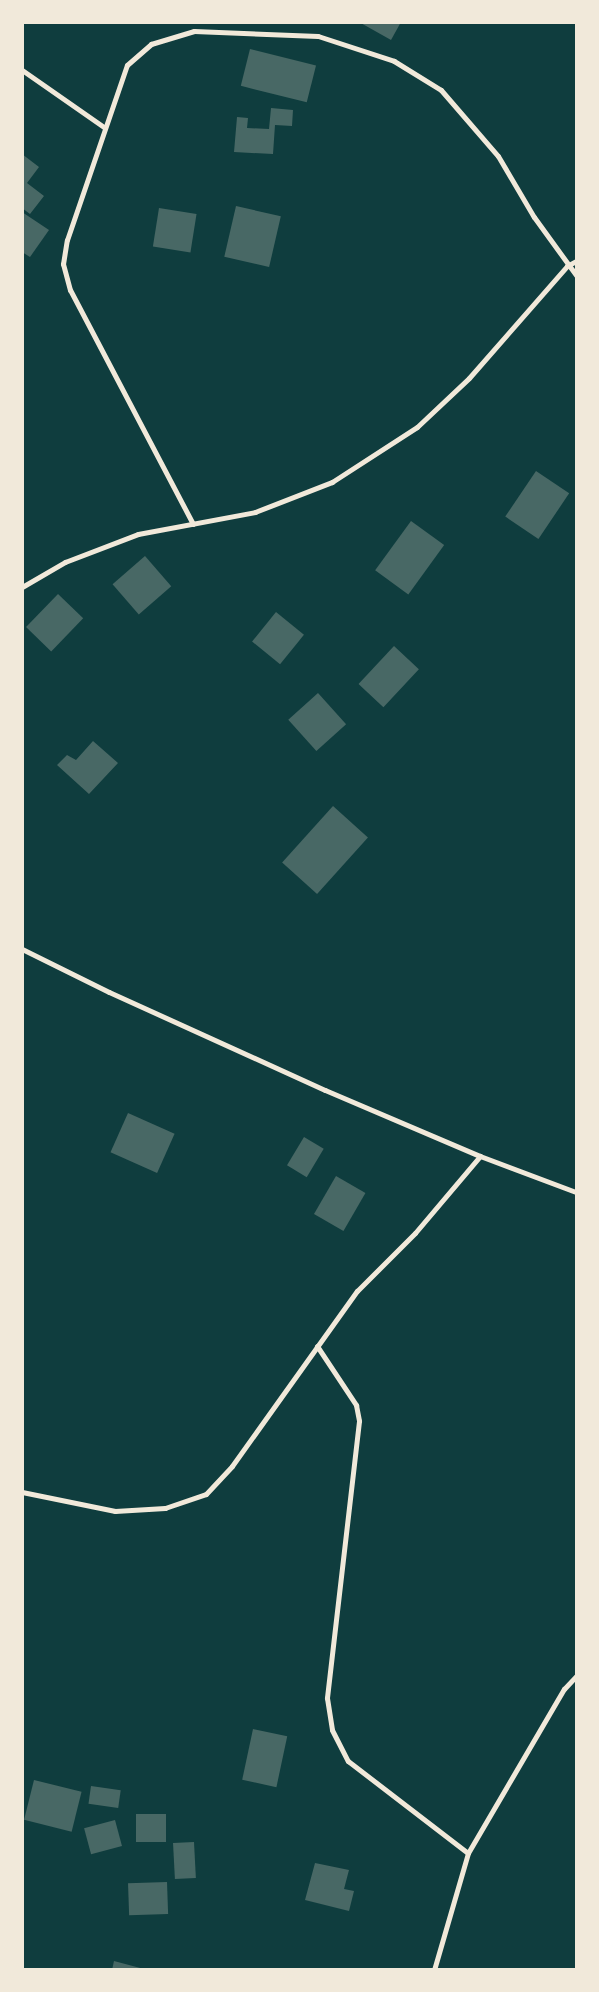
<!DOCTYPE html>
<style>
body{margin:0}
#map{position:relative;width:599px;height:1992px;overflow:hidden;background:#0f3d3e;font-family:Poppins,sans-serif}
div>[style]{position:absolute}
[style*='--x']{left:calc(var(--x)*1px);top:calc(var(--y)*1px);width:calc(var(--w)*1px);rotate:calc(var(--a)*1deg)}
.building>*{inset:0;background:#486865;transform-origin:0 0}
.minor>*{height:5px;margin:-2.5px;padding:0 2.5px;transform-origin:2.5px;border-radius:2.5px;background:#f1e9da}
span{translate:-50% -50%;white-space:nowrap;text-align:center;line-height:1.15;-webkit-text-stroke:5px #f1e9da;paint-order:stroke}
.frame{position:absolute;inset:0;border:24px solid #f1e9da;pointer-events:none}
</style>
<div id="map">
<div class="building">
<i style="clip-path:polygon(359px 22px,401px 22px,391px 40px)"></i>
<i style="left:250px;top:49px;width:68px;height:38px;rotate:14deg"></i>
<i style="clip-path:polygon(271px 108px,293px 110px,292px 126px,275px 125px,273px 154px,234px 152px,237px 117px,248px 118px,247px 128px,269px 129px)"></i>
<i style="clip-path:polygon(22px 154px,39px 167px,27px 183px,44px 196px,30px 214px,22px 208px)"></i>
<i style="left:236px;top:206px;width:46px;height:52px;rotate:13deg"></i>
<i style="left:159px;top:208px;width:38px;height:39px;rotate:9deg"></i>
<i style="clip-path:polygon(22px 212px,49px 230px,30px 257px,22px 252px)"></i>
<i style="left:536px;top:471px;width:40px;height:55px;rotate:34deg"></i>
<i style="left:411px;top:521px;width:41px;height:61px;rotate:36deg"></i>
<i style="left:145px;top:556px;width:40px;height:43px;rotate:49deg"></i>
<i style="left:58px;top:594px;width:35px;height:46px;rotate:44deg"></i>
<i style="left:276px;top:612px;width:36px;height:38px;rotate:39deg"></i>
<i style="left:394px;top:646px;width:34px;height:52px;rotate:43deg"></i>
<i style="left:318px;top:693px;width:42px;height:40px;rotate:48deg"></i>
<i style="clip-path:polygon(93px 741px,118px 763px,89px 794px,57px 765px,67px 755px,76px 760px)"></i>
<i style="left:333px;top:806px;width:47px;height:76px;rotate:42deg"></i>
<i style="left:128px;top:1113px;width:51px;height:43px;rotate:24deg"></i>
<i style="left:304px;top:1137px;width:23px;height:33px;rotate:31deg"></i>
<i style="left:336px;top:1176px;width:34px;height:44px;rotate:30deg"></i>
<i style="left:253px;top:1729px;width:35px;height:52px;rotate:12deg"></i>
<i style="left:34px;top:1780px;width:49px;height:41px;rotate:14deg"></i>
<i style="left:91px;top:1786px;width:30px;height:18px;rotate:8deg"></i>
<i style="left:136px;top:1814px;width:30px;height:28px"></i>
<i style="left:115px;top:1820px;width:27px;height:32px;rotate:75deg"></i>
<i style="left:194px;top:1842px;width:36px;height:21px;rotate:87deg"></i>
<i style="clip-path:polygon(315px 1863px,349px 1870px,344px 1889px,354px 1891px,349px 1911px,305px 1900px)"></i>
<i style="left:167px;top:1882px;width:32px;height:39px;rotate:88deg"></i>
<i style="clip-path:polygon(114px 1961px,144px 1969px,144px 1970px,112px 1970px)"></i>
</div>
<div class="minor">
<i style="--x:22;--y:70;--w:101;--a:34.9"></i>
<i style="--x:193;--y:524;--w:264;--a:-117.7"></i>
<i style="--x:70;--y:290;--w:27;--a:-105"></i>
<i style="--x:63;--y:264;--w:24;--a:-81"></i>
<i style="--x:67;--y:240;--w:185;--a:-71.1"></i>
<i style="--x:127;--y:65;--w:32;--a:-41"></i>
<i style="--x:151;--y:44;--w:45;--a:-16.8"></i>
<i style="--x:194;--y:31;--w:124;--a:2.3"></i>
<i style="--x:318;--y:36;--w:80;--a:18.2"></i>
<i style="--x:394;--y:61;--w:55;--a:31.7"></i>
<i style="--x:441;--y:90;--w:87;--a:49.2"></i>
<i style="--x:498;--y:156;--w:71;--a:59.5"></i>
<i style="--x:534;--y:217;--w:72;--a:54.1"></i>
<i style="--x:22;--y:587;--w:50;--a:-30.2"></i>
<i style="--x:65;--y:562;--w:78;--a:-21"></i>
<i style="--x:138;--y:534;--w:119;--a:-10.6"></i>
<i style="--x:255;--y:512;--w:83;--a:-21.3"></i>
<i style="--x:332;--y:482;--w:101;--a:-32.9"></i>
<i style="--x:417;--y:427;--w:71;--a:-43.3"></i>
<i style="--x:469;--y:378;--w:149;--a:-48.8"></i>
<i style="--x:567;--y:266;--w:10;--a:-29"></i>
<i style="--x:22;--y:949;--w:97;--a:26.3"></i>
<i style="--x:109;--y:992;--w:237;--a:24.4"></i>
<i style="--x:325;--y:1090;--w:168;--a:23.1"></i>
<i style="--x:480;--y:1156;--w:103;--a:20.6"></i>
<i style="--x:317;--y:1346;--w:71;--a:56.5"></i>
<i style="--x:356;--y:1405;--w:16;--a:79"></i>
<i style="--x:359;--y:1421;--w:279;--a:96.6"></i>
<i style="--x:327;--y:1698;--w:32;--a:81"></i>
<i style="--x:332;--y:1730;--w:35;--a:63"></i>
<i style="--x:348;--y:1761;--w:151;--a:37.5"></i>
<i style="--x:22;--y:1492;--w:95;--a:11.5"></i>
<i style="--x:115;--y:1511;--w:50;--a:-3.4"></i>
<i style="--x:165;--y:1508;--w:43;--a:-18.9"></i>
<i style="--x:206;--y:1494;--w:38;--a:-47"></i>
<i style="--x:232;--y:1466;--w:215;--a:-54.5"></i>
<i style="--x:357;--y:1291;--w:82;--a:-45"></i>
<i style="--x:415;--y:1233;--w:101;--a:-49.8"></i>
<i style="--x:434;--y:1970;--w:122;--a:-73.8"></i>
<i style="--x:468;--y:1853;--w:190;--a:-59.7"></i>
<i style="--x:564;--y:1689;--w:18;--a:-47"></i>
</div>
<div class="frame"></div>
</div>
